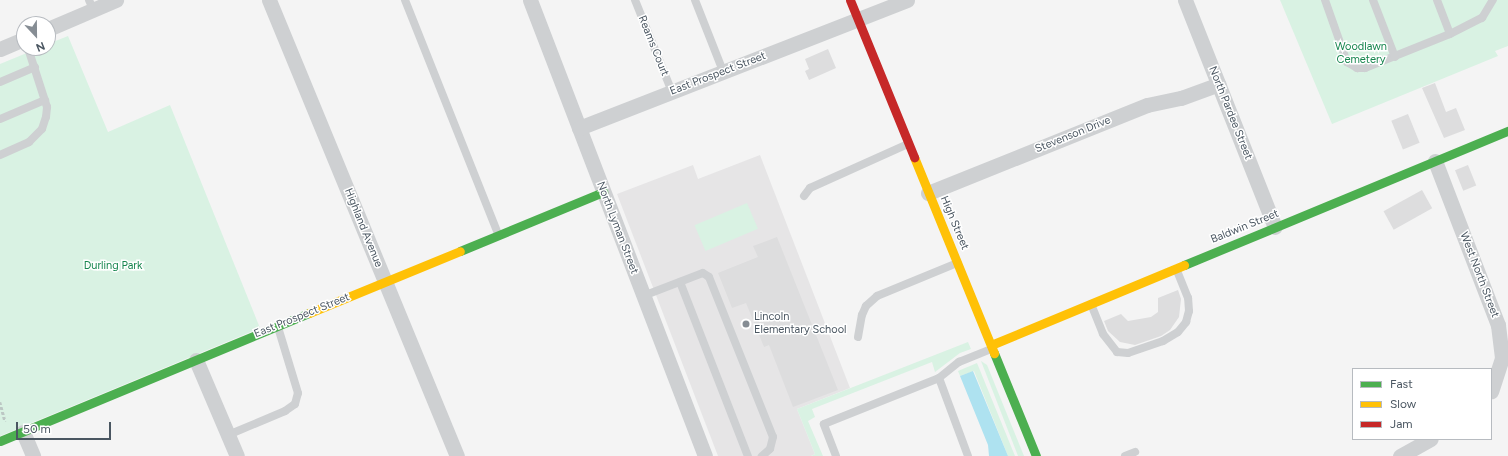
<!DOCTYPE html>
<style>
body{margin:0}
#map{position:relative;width:1508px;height:456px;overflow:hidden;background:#f4f4f4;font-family:Figtree,sans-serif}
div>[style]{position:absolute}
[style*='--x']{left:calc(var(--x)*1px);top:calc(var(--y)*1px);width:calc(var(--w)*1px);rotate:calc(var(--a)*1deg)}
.education>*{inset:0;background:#e6e5e6}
.green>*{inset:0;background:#d9f2e3;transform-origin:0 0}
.water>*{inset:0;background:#aee2f0}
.building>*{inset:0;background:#ddddde;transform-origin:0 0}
.path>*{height:2.5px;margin-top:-1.25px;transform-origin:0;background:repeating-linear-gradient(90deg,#bcc7c4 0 3px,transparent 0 5px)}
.lane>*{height:8px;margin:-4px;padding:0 4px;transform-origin:4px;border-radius:4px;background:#ced0d2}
.street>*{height:15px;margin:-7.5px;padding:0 7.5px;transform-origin:7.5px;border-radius:7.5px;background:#ced0d2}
.fast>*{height:9px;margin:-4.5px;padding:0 4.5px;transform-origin:4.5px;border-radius:4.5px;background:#4caf50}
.slow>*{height:9px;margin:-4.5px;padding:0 4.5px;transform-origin:4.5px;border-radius:4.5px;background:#ffc107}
.jam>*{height:9px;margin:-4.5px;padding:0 4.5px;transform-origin:4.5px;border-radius:4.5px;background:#c62828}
.dots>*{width:11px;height:11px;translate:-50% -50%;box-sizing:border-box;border:2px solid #fff;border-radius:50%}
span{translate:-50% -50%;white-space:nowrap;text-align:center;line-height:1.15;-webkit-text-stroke:3px #fff;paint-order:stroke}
.street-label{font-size:11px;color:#4a5661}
.park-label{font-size:11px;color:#17864f}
.poi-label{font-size:11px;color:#4a5661}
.left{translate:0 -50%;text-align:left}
.legend{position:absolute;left:1352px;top:368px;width:140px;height:72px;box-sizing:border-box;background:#fff;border:1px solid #b7bbc0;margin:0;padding:5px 7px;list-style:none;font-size:12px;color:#4a5661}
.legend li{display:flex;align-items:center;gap:8px;height:20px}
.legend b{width:20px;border:1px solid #b7bbc0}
.north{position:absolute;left:16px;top:16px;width:40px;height:40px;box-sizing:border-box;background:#fff;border:1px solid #b7bbc0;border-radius:50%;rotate:158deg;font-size:11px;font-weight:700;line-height:16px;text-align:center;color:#4a5661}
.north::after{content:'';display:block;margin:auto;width:14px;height:18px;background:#868d94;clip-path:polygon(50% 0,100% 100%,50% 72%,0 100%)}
.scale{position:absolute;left:16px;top:422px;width:95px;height:18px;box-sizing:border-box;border:2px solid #4a5661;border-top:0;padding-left:5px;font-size:12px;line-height:14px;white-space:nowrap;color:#4a5661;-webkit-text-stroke:3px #fff;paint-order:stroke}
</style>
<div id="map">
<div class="education">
<i style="clip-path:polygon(760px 155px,850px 388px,797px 409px,815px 454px,811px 456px,718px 456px,617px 194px,693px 165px,698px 179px)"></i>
</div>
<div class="green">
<i style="clip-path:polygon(1280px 0,1508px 0,1508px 46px,1495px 51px,1498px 56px,1332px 124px)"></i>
<i style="clip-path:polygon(68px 36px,108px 132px,170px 105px,260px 328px,0 436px,0 64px,39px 48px,48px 48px,48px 44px)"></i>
<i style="left:747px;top:203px;width:28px;height:57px;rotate:67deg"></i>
<i style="clip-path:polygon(968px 342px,971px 349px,960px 353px,935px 372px,932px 362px,812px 409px,815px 417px,808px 421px,823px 456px,811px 456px,815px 454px,797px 409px)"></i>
<i style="clip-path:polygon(981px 361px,987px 365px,1024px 456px,1018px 456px)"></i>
<i style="clip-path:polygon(977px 363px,1015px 456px,1008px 456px,974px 371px,960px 376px,958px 371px)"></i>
</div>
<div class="water">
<i style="clip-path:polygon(973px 371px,1008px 456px,989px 456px,988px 445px,960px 376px)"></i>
</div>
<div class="building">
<i style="clip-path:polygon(828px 49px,836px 68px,809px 80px,805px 71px,809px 69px,805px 59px)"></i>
<i style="clip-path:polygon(1435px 83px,1446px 112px,1456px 108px,1465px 130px,1444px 138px,1422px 88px)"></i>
<i style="left:1408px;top:114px;width:31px;height:18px;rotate:68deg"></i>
<i style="left:1468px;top:165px;width:22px;height:14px;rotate:68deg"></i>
<i style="left:1422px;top:190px;width:21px;height:44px;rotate:61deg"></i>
<i style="clip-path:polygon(777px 237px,838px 390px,793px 407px,769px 345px,764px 347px,746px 303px,732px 308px,718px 273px,758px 257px,753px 246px)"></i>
<i style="clip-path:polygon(1178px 290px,1181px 299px,1179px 317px,1170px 330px,1161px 336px,1135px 345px,1120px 342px,1108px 331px,1104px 321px,1121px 314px,1128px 321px,1151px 317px,1158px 312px,1158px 298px)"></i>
</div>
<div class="path">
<i style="--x:0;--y:402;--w:20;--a:75"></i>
</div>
<div class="lane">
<i style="--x:89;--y:0;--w:10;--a:66"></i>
<i style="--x:405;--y:0;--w:252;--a:68.3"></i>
<i style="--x:635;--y:0;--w:99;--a:68.1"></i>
<i style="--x:695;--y:0;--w:76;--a:68.5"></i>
<i style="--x:1325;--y:0;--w:66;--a:70.5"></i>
<i style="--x:1347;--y:62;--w:12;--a:31"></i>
<i style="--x:1357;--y:68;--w:8;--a:0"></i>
<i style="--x:1365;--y:68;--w:92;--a:-21.8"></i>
<i style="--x:1450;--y:34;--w:36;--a:-27"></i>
<i style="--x:1482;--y:18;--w:21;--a:-59"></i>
<i style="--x:1373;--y:0;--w:61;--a:68.9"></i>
<i style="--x:1437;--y:0;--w:36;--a:69"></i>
<i style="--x:0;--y:82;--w:38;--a:-23"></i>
<i style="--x:0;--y:119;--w:49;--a:-22.9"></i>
<i style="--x:0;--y:155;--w:32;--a:-24"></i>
<i style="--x:29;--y:142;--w:18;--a:-45"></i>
<i style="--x:42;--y:129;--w:13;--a:-72"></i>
<i style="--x:46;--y:117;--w:10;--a:-84"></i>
<i style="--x:47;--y:107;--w:62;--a:-107.9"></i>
<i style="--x:804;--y:196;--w:10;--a:-53"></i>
<i style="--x:810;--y:188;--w:107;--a:-24.2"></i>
<i style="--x:680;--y:282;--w:187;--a:68.7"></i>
<i style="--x:643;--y:296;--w:64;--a:-21"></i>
<i style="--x:703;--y:273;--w:7;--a:34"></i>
<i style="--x:709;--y:277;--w:172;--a:68.2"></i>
<i style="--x:773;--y:437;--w:12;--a:104"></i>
<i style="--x:770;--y:449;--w:11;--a:139"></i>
<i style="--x:1091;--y:304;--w:32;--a:68"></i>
<i style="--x:1103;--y:334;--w:23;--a:52"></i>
<i style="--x:1117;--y:352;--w:11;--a:5"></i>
<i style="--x:1128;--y:353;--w:37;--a:-19"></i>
<i style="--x:1163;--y:341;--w:17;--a:-31"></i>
<i style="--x:1178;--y:332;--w:13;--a:-51"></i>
<i style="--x:1186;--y:322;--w:11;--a:-75"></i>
<i style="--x:1189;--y:311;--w:13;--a:-94"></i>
<i style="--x:1188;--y:298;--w:31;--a:-112"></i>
<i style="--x:858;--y:337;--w:22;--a:-80"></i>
<i style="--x:862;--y:315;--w:10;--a:-66"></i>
<i style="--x:866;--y:306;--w:15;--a:-42"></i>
<i style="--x:877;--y:296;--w:87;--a:-22.4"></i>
<i style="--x:939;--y:378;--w:83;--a:69.6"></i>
<i style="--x:228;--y:435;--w:62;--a:-22.8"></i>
<i style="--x:285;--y:411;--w:12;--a:-35"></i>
<i style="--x:295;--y:404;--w:11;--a:-75"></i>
<i style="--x:298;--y:393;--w:69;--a:-106.9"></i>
<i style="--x:836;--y:456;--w:34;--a:-111"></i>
<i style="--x:824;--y:424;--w:124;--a:-21.8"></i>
<i style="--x:939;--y:378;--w:26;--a:-39"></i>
<i style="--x:959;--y:362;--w:35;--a:-22"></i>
<i style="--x:1125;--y:456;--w:11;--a:-22"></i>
</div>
<div class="street">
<i style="--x:269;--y:0;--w:493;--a:67.6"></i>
<i style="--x:530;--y:0;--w:488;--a:69"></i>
<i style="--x:1185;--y:0;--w:244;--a:68.4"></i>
<i style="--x:48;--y:29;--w:74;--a:-23.1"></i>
<i style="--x:0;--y:49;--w:26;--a:-23"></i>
<i style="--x:579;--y:128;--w:352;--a:-21.3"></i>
<i style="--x:1435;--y:161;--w:176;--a:69"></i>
<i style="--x:1498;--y:325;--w:33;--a:83"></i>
<i style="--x:1502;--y:358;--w:35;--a:108"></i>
<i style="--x:928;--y:193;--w:236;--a:-21.9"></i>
<i style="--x:1147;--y:105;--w:35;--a:-12"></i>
<i style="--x:1181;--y:98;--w:40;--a:-20.2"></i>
<i style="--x:196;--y:360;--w:104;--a:66.9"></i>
<i style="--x:23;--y:432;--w:26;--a:67"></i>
<i style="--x:1400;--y:456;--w:35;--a:-29"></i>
</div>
<div class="fast">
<i style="--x:460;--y:251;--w:155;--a:-22.4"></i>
<i style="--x:1184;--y:265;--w:351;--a:-22.5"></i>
<i style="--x:994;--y:353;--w:111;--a:67.8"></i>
<i style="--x:0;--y:441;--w:334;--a:-22.5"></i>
</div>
<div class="slow">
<i style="--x:914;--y:157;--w:212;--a:67.8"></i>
<i style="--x:309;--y:313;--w:163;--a:-22.3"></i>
<i style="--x:991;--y:345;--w:209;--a:-22.5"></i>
</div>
<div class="jam">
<i style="--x:850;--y:0;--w:170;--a:67.8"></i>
</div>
<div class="dots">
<i style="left:746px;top:324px;background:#868d94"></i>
</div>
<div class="street-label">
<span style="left:653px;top:46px;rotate:68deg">Reams Court</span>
<span style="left:718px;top:74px;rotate:-21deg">East Prospect Street</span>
<span style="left:1230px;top:113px;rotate:68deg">North Pardee Street</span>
<span style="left:1073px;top:135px;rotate:-22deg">Stevenson Drive</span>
<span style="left:954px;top:223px;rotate:67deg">High Street</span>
<span style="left:1245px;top:227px;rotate:-22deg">Baldwin Street</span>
<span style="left:363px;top:228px;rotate:68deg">Highland Avenue</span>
<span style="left:617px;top:228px;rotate:69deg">North Lyman Street</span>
<span style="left:1479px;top:275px;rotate:69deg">West North Street</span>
<span style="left:302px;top:316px;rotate:-22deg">East Prospect Street</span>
</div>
<div class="park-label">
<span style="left:1361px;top:54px">Woodlawn<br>Cemetery</span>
<span style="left:113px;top:266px">Durling Park</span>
</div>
<div class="poi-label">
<span class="left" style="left:754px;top:324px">Lincoln<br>Elementary School</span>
</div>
<ul class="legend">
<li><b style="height:5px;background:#4caf50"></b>Fast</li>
<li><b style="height:5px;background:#ffc107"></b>Slow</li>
<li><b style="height:5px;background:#c62828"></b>Jam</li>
</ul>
<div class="north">N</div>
<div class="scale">50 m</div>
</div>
